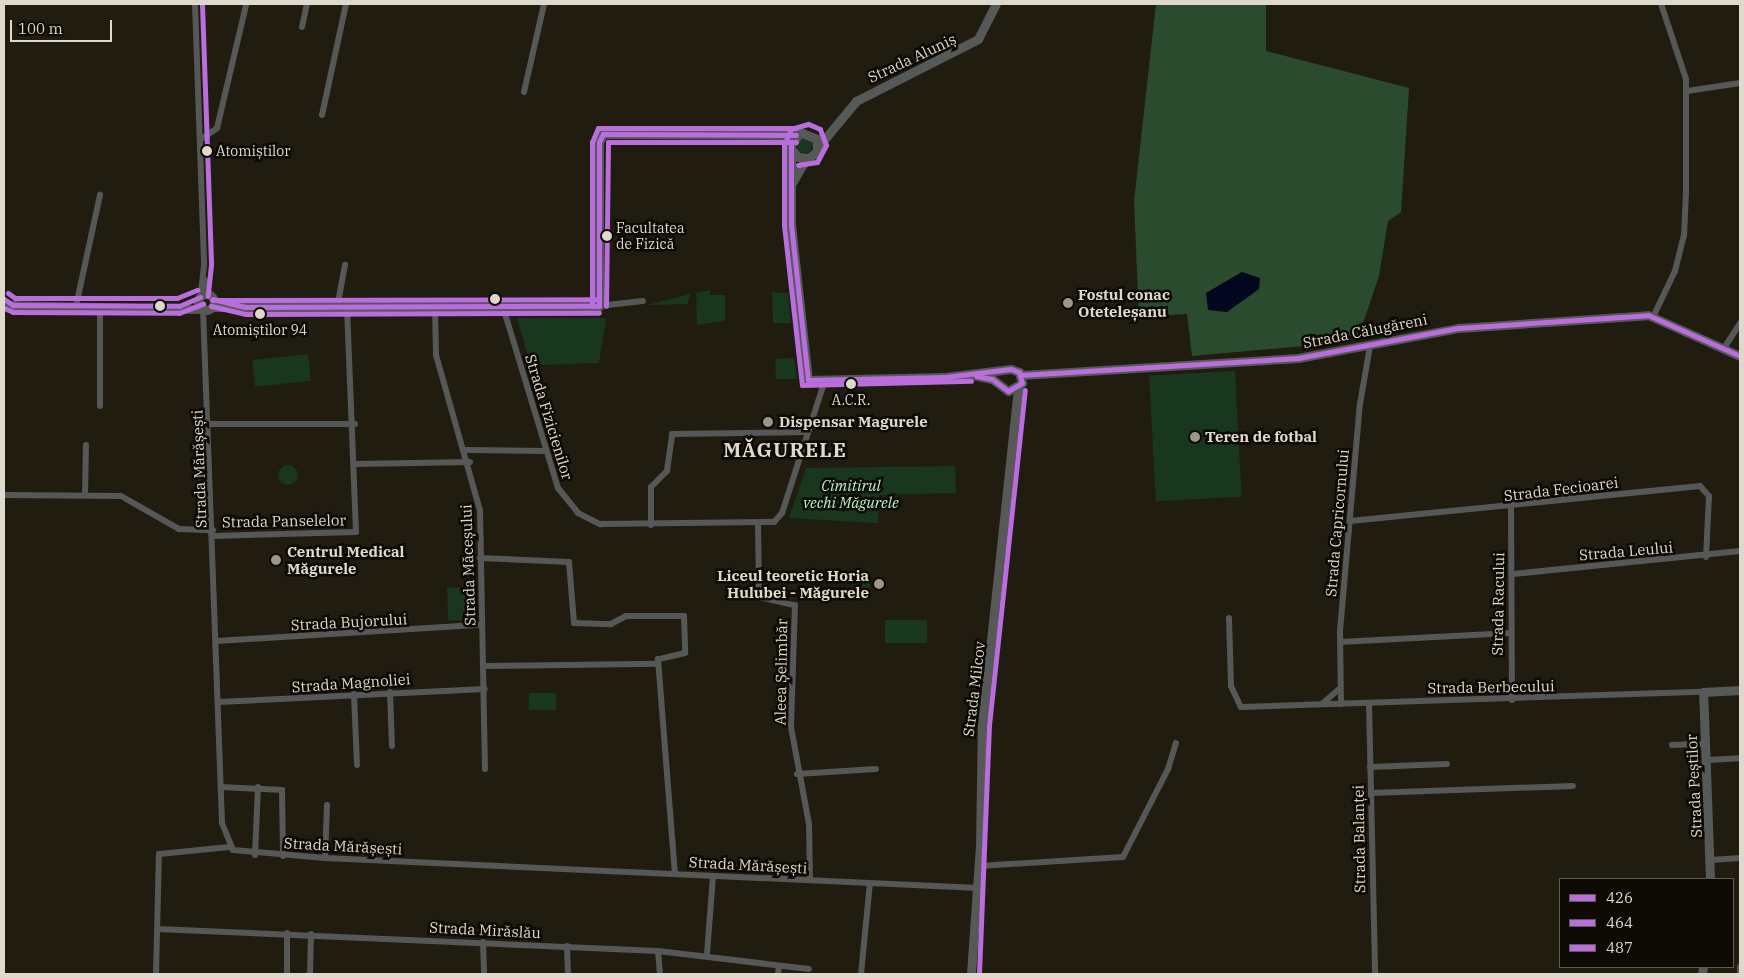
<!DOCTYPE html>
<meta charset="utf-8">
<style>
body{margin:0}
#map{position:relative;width:1744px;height:978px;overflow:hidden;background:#211c10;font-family:"IBM Plex Serif",serif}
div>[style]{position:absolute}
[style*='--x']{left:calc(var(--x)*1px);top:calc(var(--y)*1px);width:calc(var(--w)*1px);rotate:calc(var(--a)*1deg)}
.green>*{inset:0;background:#18371e;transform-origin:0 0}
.round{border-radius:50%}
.forest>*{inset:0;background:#2b4b2e}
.water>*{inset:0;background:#03061f}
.street>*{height:6px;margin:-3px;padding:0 3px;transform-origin:3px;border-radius:3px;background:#555857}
.secondary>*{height:9px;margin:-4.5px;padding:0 4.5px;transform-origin:4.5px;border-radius:4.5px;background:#575959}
.secondary>.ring{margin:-4.5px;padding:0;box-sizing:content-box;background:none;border:9px solid #575959;border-radius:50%}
.bus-1>*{height:5px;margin:-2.5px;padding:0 2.5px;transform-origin:2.5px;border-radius:2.5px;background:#ba6ddc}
.bus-2>*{height:5px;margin:-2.5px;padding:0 2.5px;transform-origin:2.5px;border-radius:2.5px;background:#ba6ddc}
.bus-3>*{height:5px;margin:-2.5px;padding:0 2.5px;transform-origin:2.5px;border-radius:2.5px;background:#ba6ddc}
.dots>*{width:14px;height:14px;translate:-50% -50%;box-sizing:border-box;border:2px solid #0d0903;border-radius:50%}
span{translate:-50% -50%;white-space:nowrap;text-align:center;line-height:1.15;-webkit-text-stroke:5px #0d0903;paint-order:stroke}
.bus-label{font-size:14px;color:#ded9cc}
.left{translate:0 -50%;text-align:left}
.street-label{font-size:15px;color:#ded9cc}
.poi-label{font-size:15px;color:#ded9cc;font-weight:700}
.right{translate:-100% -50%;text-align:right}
.park-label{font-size:15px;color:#b5f5bf;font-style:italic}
.district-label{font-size:20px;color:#ded9cc;font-weight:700;letter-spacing:1px}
.frame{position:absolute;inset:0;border:5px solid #ded9cc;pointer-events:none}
.legend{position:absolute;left:1559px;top:878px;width:175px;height:90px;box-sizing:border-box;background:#0d0903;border:1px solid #615c53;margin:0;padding:6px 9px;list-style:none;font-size:15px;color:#ded9cc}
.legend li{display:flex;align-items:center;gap:10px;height:25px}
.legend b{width:25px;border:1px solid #615c53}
.scale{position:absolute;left:10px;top:20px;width:102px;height:22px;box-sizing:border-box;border:2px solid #ded9cc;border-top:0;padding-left:6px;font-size:15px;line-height:18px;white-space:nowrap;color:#ded9cc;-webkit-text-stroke:4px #0d0903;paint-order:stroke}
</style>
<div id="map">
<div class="green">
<i class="round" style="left:797px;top:137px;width:16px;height:16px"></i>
<i style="clip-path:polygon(710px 290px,710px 295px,725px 295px,725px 321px,697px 325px,696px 293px)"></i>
<i style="clip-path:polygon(772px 292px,788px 293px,791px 323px,773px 323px)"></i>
<i style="clip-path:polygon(690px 294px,688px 304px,649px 305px,651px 304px)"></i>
<i style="clip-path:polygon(517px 318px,606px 318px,599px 363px,539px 365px,539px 382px,535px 382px)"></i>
<i style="left:308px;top:354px;width:27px;height:56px;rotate:84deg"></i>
<i style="clip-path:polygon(794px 358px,797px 379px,776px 379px,775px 359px)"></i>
<i style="left:1235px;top:371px;width:126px;height:86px;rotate:87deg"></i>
<i class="round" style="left:278px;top:465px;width:20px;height:20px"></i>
<i style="clip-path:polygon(955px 466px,956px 493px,879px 495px,878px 523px,789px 518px,806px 468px)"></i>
<i style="left:853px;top:573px;width:17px;height:26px"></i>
<i style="left:466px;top:587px;width:33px;height:19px;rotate:88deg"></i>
<i style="left:927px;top:620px;width:23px;height:42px;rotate:90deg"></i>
<i style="left:529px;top:693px;width:27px;height:17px"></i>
</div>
<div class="forest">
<i style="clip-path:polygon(1156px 4px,1266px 4px,1266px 51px,1409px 88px,1401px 212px,1388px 221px,1379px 276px,1359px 335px,1315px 345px,1192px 356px,1187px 314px,1139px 317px,1134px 201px)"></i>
</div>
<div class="water">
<i style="clip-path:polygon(1242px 272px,1260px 278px,1259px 289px,1227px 312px,1208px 310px,1206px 293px)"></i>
</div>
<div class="street">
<i style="--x:195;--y:4;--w:261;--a:88"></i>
<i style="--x:204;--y:265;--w:30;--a:96"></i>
<i style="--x:302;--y:27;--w:24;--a:-78"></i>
<i style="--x:1687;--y:91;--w:54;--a:-8.6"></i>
<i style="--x:524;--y:92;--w:90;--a:-77.2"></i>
<i style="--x:322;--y:115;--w:114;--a:-77.8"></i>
<i style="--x:200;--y:140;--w:21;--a:-35"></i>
<i style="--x:217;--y:128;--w:126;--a:-76.7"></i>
<i style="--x:205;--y:280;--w:16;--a:75"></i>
<i style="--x:76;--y:306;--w:114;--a:-77.8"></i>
<i style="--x:599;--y:306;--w:44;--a:-6.5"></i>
<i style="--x:435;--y:307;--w:48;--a:88.8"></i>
<i style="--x:436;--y:355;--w:161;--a:74.2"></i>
<i style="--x:480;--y:510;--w:259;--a:88.9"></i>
<i style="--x:503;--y:307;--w:189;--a:73.1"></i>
<i style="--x:558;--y:488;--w:32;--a:51"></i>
<i style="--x:578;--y:513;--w:25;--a:27"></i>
<i style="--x:600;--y:524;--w:174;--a:-0.7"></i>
<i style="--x:774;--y:522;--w:12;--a:-48"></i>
<i style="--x:782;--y:513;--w:137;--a:-72.1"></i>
<i style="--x:337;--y:308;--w:44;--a:-79.5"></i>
<i style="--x:203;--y:309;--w:514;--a:87.88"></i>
<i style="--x:222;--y:823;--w:29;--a:68"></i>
<i style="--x:233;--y:850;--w:92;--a:5"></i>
<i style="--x:325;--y:858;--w:654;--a:2.63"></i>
<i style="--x:1654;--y:315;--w:49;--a:-64.5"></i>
<i style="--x:1675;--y:271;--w:36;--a:-76"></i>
<i style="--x:1684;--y:236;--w:44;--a:-87.4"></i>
<i style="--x:1686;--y:192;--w:113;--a:-90"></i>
<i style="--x:1686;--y:79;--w:79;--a:-108.4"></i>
<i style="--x:1724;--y:348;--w:30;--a:-57"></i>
<i style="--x:100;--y:406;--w:100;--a:-90"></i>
<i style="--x:210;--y:424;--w:145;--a:0"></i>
<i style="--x:466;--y:450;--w:79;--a:0.7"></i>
<i style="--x:356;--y:464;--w:114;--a:-1"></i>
<i style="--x:4;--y:495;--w:117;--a:0.5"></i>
<i style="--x:121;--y:496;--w:67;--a:29.6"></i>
<i style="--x:179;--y:529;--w:34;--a:2"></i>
<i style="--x:85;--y:495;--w:50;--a:-88.9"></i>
<i style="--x:1511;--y:508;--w:192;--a:89.7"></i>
<i style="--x:1350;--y:521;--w:352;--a:-5.7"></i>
<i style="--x:1700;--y:486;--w:13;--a:48"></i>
<i style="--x:1709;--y:496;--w:61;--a:92.8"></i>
<i style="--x:758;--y:523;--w:74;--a:89.2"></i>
<i style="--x:759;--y:597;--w:37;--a:13"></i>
<i style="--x:795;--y:605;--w:122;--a:91.9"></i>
<i style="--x:791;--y:727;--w:99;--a:79.5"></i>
<i style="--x:809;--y:824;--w:56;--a:89"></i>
<i style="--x:651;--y:525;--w:38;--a:-90"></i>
<i style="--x:651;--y:487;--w:23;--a:-45"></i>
<i style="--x:667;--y:471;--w:37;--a:-82"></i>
<i style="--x:672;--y:434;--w:136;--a:-0.8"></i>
<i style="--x:213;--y:536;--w:143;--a:-1.6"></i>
<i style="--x:356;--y:532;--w:224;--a:-92.3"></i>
<i style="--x:480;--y:558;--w:89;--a:2.6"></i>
<i style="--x:569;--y:562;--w:61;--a:85.3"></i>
<i style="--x:574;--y:623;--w:37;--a:2"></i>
<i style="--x:611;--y:624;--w:17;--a:-28"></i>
<i style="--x:626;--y:616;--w:58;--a:0"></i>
<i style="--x:684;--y:616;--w:37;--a:88"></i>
<i style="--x:685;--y:653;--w:28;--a:167"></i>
<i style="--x:658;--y:659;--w:215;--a:85.5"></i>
<i style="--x:1513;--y:574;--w:228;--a:-5.8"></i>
<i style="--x:1229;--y:618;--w:68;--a:88.3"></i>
<i style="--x:1231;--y:686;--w:23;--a:65"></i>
<i style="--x:1241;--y:707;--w:462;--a:-1.9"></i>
<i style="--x:216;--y:641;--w:265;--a:-3.5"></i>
<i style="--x:1340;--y:642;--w:171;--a:-3"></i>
<i style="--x:484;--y:666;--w:174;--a:-0.7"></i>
<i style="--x:390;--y:692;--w:54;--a:87.9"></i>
<i style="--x:354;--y:694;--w:71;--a:87.6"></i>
<i style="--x:218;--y:702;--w:267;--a:-2.8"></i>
<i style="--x:1323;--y:703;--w:21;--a:-41"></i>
<i style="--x:1369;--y:703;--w:271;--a:88.7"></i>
<i style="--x:1341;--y:704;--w:73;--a:-90.8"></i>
<i style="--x:1340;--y:631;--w:228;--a:-85"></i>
<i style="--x:1360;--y:404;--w:59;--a:-80.2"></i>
<i style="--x:1672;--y:745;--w:34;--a:-2"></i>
<i style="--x:1707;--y:760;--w:33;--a:-3"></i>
<i style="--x:1370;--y:767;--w:77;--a:-2.2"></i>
<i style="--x:797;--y:774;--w:79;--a:-3.6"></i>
<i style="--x:221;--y:787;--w:61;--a:2.8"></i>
<i style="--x:282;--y:790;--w:66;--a:89.1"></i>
<i style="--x:1371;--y:793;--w:202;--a:-2"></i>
<i style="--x:255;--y:855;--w:68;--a:-87.5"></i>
<i style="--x:325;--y:858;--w:53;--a:-87.8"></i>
<i style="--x:1711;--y:860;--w:29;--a:-4"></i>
<i style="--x:979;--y:866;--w:144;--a:-3.6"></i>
<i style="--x:1123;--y:857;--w:99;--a:-62.9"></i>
<i style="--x:1168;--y:769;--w:27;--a:-73"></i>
<i style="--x:157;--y:929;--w:501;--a:2.51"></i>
<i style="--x:658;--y:951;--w:152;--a:6.8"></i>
<i style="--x:483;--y:942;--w:32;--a:88"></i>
<i style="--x:567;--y:946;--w:28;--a:88"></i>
<i style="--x:658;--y:951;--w:23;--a:85"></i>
<i style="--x:707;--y:954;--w:78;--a:-85.6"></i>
<i style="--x:156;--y:974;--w:120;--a:-88.6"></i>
<i style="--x:159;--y:854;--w:71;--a:-5.6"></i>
<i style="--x:287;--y:974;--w:41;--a:-90"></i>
<i style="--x:310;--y:974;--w:40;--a:-88.6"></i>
<i style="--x:778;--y:974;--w:8;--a:-83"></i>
<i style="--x:861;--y:974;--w:91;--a:-84.4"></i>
<i style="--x:1740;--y:974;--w:7;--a:-90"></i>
</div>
<div class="secondary">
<i style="--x:818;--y:147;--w:60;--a:-50.4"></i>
<i style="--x:856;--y:101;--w:137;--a:-26.9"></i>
<i style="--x:978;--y:39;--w:39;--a:-63"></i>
<i style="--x:792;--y:150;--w:9;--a:49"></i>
<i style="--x:798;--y:157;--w:11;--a:5"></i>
<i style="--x:809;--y:158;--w:11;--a:-41"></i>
<i style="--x:817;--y:151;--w:12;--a:-90"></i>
<i style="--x:817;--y:139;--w:18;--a:-158"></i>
<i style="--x:800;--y:132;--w:16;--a:125"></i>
<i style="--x:791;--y:145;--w:79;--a:90"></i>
<i style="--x:791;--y:224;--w:157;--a:83.8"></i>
<i style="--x:808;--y:380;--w:137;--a:-1.3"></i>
<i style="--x:945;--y:377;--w:66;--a:-6.9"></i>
<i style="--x:1011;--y:369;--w:9;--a:21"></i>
<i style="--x:1019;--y:372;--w:11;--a:75"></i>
<i style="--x:1022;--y:383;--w:16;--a:150"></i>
<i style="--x:1008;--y:391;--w:20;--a:-143"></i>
<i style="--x:992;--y:379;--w:16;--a:-169"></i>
<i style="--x:792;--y:183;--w:28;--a:-60"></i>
<i class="ring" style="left:198px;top:294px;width:7px;height:7px"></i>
<i style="--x:4;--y:305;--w:197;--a:1.2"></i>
<i style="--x:212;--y:307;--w:387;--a:-0.1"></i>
<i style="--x:599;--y:306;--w:164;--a:-90"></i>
<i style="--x:599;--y:142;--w:9;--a:-63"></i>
<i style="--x:603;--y:134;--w:193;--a:0.3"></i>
<i style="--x:1021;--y:375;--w:278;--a:-3.5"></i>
<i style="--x:1298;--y:358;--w:164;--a:-10.6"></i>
<i style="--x:1459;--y:328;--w:189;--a:-3.9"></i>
<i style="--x:1648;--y:315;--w:101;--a:24"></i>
<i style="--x:1710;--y:879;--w:187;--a:-92.1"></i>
<i style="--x:1703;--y:692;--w:37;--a:-3"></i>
<i style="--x:971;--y:974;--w:128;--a:-86"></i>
<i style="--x:980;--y:846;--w:121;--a:-89.1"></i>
<i style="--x:982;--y:725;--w:338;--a:-83.9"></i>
<i style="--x:1702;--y:974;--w:7;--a:-82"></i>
</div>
<div class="bus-1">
<i style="--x:791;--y:145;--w:79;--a:90"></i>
<i style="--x:791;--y:224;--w:157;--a:83.8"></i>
<i style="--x:808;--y:380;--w:137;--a:-1.3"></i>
<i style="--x:945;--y:377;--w:66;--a:-6.9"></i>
<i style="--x:1011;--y:369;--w:9;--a:21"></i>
<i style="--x:1019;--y:372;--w:11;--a:75"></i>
<i style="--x:1022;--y:383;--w:16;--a:150"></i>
<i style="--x:1008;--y:391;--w:20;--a:-143"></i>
<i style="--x:992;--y:379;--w:16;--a:-169"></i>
<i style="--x:4;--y:299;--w:11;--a:34"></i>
<i style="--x:13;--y:305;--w:166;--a:0.3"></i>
<i style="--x:179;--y:306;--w:23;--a:-23"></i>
<i style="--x:213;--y:299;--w:33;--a:14"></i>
<i style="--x:245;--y:307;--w:354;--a:-0.2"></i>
<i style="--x:599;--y:306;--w:164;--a:-90"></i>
<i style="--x:599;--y:142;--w:9;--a:-63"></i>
<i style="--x:603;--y:134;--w:193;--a:0.3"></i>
<i style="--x:1021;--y:375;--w:278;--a:-3.5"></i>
<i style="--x:1298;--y:358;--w:164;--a:-10.6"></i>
<i style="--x:1459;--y:328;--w:189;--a:-3.9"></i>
<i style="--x:1648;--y:315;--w:101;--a:24"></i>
</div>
<div class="bus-2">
<i style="--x:798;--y:165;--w:19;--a:-9"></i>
<i style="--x:817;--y:162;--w:19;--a:-62"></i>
<i style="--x:826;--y:145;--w:17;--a:-111"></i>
<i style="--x:820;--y:129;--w:13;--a:-157"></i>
<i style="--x:808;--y:124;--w:18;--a:164"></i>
<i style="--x:791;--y:129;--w:17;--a:114"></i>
<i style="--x:784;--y:145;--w:80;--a:90"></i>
<i style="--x:784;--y:225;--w:161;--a:83.6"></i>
<i style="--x:802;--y:385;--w:169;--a:-1.4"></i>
<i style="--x:211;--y:306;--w:35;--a:13"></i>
<i style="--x:245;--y:314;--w:354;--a:-0.2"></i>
<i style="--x:606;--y:306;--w:164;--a:-89.3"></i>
<i style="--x:608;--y:142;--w:188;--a:0"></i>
<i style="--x:4;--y:308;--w:10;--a:24"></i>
<i style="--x:13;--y:312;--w:166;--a:0.3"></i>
<i style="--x:179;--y:313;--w:26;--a:-21"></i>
<i style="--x:979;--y:974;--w:249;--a:-87.7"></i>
<i style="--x:989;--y:725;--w:337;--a:-83.9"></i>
</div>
<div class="bus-3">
<i style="--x:202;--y:4;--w:261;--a:88"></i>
<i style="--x:211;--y:265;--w:31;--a:96"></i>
<i style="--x:8;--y:293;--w:9;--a:36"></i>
<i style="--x:15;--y:298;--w:162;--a:0"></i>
<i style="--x:177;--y:298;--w:22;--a:-22"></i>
<i style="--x:212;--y:300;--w:387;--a:-0.1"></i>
<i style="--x:592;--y:306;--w:164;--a:-90"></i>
<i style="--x:592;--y:142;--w:15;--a:-67"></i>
<i style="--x:598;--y:128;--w:198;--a:0"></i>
</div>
<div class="dots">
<i style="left:207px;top:151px;background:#ded9cc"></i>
<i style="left:607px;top:236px;background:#ded9cc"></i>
<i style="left:495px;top:299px;background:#ded9cc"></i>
<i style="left:1068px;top:303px;background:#9c978a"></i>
<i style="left:160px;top:306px;background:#ded9cc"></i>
<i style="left:260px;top:314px;background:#ded9cc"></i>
<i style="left:851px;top:384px;background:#ded9cc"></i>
<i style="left:768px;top:422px;background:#9c978a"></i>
<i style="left:1195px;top:437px;background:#9c978a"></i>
<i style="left:276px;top:560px;background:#9c978a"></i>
<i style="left:879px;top:584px;background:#9c978a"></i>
</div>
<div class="bus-label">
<span class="left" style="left:216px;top:151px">Atomiștilor</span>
<span class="left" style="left:616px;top:236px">Facultatea<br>de Fizică</span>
<span style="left:260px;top:330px">Atomiștilor 94</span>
<span style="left:851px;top:400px">A.C.R.</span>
</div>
<div class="street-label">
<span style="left:912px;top:58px;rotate:-25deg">Strada Aluniș</span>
<span style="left:1365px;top:331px;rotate:-11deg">Strada Călugăreni</span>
<span style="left:549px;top:417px;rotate:73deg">Strada Fizicienilor</span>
<span style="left:199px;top:469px;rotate:-92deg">Strada Mărășești</span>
<span style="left:1561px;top:489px;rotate:-7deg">Strada Fecioarei</span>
<span style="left:284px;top:521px;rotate:-1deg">Strada Panselelor</span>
<span style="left:1337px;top:523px;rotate:-85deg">Strada Capricornului</span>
<span style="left:1626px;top:551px;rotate:-5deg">Strada Leului</span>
<span style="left:468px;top:565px;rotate:-92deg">Strada Măceșului</span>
<span style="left:1498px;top:604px;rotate:-89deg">Strada Racului</span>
<span style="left:349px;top:622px;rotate:-3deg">Strada Bujorului</span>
<span style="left:781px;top:672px;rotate:-89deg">Aleea Șelimbăr</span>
<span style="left:351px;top:683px;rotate:-4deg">Strada Magnoliei</span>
<span style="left:1491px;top:687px;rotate:-1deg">Strada Berbecului</span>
<span style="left:974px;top:689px;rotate:-83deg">Strada Milcov</span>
<span style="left:1694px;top:786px;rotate:-93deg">Strada Peștilor</span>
<span style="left:1359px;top:839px;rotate:-91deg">Strada Balanței</span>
<span style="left:343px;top:846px;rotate:3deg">Strada Mărășești</span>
<span style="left:748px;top:865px;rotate:3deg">Strada Mărășești</span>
<span style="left:485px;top:930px;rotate:3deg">Strada Mirăslău</span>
</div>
<div class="poi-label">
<span class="left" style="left:1078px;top:303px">Fostul conac<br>Oteteleșanu</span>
<span class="left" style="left:779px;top:422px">Dispensar Magurele</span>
<span class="left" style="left:1205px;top:437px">Teren de fotbal</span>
<span class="left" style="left:287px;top:560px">Centrul Medical<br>Măgurele</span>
<span class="right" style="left:869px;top:584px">Liceul teoretic Horia<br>Hulubei - Măgurele</span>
</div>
<div class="park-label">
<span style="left:851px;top:494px">Cimitirul<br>vechi Măgurele</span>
</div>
<div class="district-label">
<span style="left:785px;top:449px">MĂGURELE</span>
</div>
<div class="frame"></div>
<ul class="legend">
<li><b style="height:6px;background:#ba6ddc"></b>426</li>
<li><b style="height:6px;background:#ba6ddc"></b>464</li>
<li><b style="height:6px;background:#ba6ddc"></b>487</li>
</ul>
<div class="scale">100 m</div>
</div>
